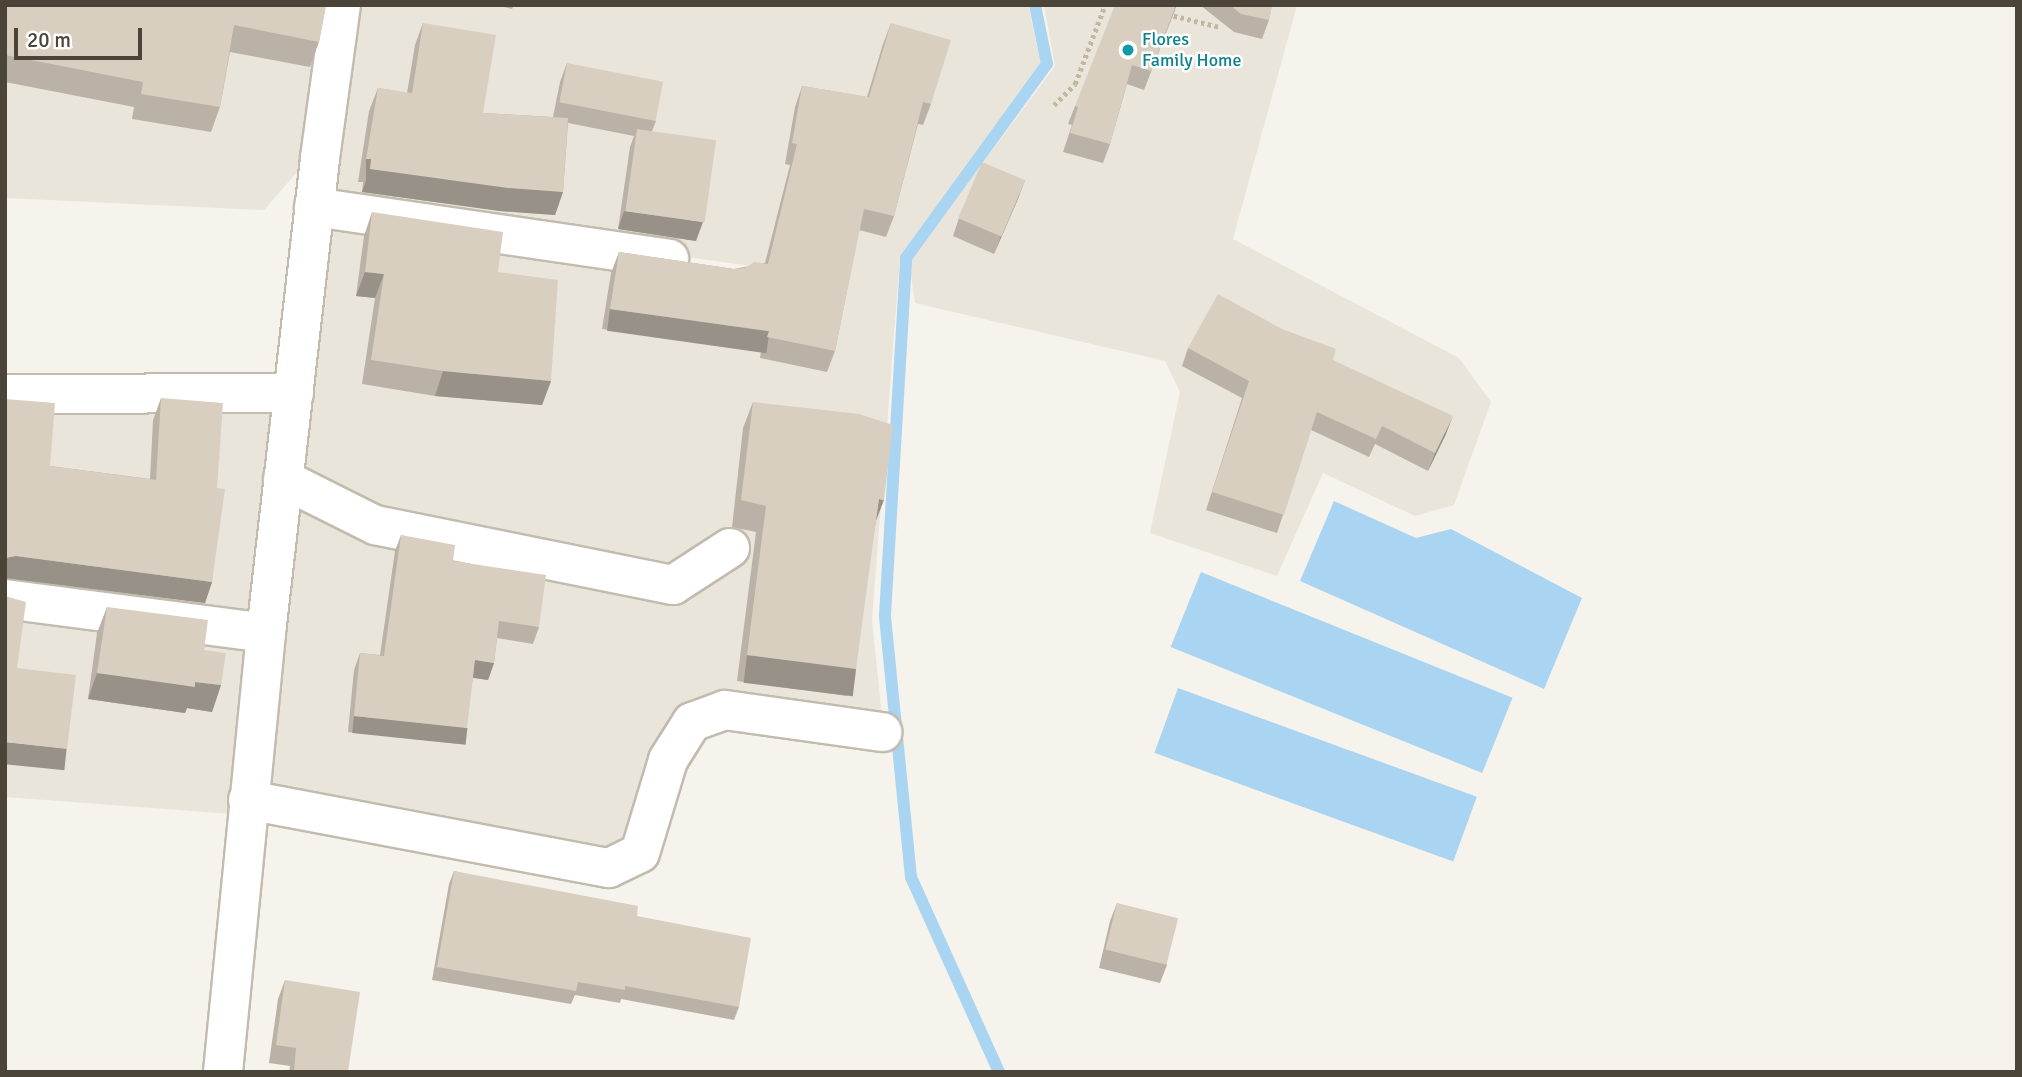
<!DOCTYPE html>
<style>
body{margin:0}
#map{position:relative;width:2022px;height:1077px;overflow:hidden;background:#f6f3ec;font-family:Signika,sans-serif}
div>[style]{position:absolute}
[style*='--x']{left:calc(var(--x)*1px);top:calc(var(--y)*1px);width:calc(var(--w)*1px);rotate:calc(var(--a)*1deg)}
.residential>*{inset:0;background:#eae5da}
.water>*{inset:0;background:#a9d4f2;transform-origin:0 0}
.stream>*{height:12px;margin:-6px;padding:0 6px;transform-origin:6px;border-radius:6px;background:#a9d4f2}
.path>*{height:4.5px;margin-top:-2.25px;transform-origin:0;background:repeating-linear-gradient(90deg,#c4b79f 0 3.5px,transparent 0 7px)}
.roads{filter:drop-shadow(2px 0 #c2bbae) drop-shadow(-2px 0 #c2bbae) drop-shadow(0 2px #c2bbae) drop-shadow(0 -2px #c2bbae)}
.minor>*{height:38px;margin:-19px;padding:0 19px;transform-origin:19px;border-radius:19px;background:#fff}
.wall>*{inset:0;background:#bab2a6}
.shaded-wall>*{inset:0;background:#979187;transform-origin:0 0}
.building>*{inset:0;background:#d8cfc1;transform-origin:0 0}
.dots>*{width:19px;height:19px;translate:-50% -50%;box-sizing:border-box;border:4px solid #fff;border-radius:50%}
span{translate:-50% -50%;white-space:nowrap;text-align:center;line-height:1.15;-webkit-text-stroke:5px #fff;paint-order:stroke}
.culture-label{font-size:18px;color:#0d838f}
.left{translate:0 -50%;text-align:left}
.frame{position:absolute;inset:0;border:7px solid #4b4439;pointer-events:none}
.scale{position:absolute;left:14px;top:28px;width:128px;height:32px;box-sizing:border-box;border:4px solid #4b4439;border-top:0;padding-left:9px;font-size:21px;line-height:24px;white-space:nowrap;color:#4b4439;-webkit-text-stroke:5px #fff;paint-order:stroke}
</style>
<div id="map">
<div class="residential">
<i style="clip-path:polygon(5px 5px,328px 5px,304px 164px,264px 210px,5px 198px)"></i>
<i style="clip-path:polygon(356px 5px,1028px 5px,1041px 64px,900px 257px,872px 620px,883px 726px,725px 702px,690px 711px,662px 753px,636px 840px,614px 852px,270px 789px,300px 493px,373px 529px,677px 589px,741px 550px,733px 539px,671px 578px,378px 518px,299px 476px,327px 213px,750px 277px,750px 266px,329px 205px)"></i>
<i style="clip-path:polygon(1044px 5px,1297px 5px,1233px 239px,1459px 358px,1491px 402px,1454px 505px,1415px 516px,1323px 473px,1277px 576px,1150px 533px,1180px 392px,1165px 361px,915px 303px,909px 262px,1055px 66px)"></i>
<i style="clip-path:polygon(5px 407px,272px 408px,278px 417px,252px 625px,5px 592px)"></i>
<i style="clip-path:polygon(5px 606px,250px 638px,232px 814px,5px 797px)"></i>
</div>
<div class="water">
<i style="clip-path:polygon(1334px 501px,1416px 538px,1451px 529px,1582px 598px,1544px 689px,1300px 581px)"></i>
<i style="left:1201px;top:572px;width:336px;height:81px;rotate:22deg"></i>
<i style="left:1178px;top:688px;width:318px;height:69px;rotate:20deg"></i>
</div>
<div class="stream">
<i style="--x:999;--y:1072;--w:214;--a:-114.3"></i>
<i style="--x:911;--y:877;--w:263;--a:-95.7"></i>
<i style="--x:885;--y:615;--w:358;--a:-86.6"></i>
<i style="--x:906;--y:258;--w:240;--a:-54"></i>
<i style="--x:1047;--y:64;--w:60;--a:-101.5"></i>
</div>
<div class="path">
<i style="--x:1167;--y:14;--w:55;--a:13.8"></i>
<i style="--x:1054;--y:105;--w:30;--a:-45"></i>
<i style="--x:1075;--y:84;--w:85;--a:-69.2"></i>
</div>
<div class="roads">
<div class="minor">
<i style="--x:314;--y:207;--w:359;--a:8.3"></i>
<i style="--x:5;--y:394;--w:289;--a:-0.2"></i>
<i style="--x:283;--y:479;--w:103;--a:26.6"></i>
<i style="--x:375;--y:525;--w:304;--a:11.4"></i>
<i style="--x:673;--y:585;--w:68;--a:-33"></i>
<i style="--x:5;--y:599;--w:263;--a:7.4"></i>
<i style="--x:248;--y:800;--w:367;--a:10.7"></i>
<i style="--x:609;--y:868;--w:34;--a:-26"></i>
<i style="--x:640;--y:853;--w:97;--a:-73.2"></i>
<i style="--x:668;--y:760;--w:45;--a:-57.7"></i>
<i style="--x:692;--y:722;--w:35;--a:-20"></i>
<i style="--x:725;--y:710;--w:159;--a:8"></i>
<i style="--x:223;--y:1072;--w:441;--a:-84.4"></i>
<i style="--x:266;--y:633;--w:478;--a:-83.5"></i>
<i style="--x:320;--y:158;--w:154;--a:-82.2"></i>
</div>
</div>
<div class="wall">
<i style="clip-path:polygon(5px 5px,326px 5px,319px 42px,310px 67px,230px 52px,220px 107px,211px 132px,132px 119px,134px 107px,5px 82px)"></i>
<i style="clip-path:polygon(497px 5px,514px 5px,512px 9px)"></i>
<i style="clip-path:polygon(1177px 5px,1144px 90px,1127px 84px,1110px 144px,1103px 163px,1063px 152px,1072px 125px,1068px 124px,1075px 106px)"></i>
<i style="clip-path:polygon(1200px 5px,1272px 5px,1269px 20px,1262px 39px,1234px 32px)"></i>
<i style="clip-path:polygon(423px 23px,483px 113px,553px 117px,560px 82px,567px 63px,656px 121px,652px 131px,696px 241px,618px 229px,630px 147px,634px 136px,568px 123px,563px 192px,555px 215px,500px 211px,362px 192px,363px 182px,358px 182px,369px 111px,378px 88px,407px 93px,415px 45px)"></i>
<i style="clip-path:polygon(891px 23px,931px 104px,923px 125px,918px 124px,894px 216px,886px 237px,859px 230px,835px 351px,827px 372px,760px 358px,761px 352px,602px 329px,611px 273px,619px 252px,734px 269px,765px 263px,790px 165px,785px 164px,795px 107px,802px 86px,867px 97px,883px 44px)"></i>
<i style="clip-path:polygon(1025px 180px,994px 254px,953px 236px,959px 218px)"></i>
<i style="clip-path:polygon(372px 212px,498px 272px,551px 381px,542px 405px,435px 396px,362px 384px,375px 298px,356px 296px,364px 236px)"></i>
<i style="clip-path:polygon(1188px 348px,1333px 360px,1446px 434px,1428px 471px,1375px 444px,1369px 457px,1311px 430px,1277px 533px,1206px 510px,1242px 398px,1182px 366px)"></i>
<i style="clip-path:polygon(161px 398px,217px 488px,212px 582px,205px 603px,5px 578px,5px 399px,50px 466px,150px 479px,153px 420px)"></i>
<i style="clip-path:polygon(753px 402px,876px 521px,847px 696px,737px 681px,756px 532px,732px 527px,743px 428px)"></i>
<i style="clip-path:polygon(401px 535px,453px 561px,539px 627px,533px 644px,497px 638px,494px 663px,488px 680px,473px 678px,461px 744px,348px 732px,354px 670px,360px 653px,380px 655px,395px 551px)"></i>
<i style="clip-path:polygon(107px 607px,204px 650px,221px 685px,212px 712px,187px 708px,185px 713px,88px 699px,97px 633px)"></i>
<i style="clip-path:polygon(454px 871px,637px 916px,739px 1007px,734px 1020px,621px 999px,620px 1003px,575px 995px,571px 1004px,432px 980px,449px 884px)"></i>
<i style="clip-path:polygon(1117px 903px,1167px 965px,1160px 983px,1099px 968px,1110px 921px)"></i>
<i style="clip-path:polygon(285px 980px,348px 1072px,289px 1072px,290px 1066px,269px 1063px,278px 999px)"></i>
</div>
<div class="shaded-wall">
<i style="left:366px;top:159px;width:5px;height:24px"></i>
<i style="clip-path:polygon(370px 169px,563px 192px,555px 215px,500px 211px,362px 192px)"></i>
<i style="clip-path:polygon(1025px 180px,1018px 199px,994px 254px,1001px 236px)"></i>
<i style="clip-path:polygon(624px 211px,703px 222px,696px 241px,618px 229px)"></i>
<i style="clip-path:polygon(365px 272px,384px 274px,375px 298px,356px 296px)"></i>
<i style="left:610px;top:309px;width:161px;height:22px;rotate:8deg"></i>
<i style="clip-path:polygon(443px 371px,551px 381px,542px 405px,435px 396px)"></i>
<i style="clip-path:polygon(1453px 416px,1446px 434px,1428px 471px,1435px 453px)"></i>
<i style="clip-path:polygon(879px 499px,884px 500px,874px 526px)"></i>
<i style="clip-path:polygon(16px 556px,212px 582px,205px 603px,5px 578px,5px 558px)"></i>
<i style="left:747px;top:655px;width:110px;height:28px;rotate:7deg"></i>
<i style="clip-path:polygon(475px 660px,494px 663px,488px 680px,469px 677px)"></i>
<i style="clip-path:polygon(97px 673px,195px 682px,221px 685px,212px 712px,187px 708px,185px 713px,88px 699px)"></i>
<i style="left:354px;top:716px;width:114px;height:17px;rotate:6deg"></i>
<i style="left:5px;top:742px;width:62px;height:22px;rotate:6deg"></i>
</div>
<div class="building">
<i style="clip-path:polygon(5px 5px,326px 5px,319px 42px,234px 25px,220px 107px,141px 94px,143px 82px,5px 55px)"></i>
<i style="clip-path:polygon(1115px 5px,1176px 5px,1151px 71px,1132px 65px,1110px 144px,1070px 133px,1078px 107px,1075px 106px)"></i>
<i style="clip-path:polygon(1230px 5px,1272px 5px,1269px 20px,1241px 14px)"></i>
<i style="clip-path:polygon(423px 23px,496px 35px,483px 113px,568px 118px,563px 192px,508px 188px,370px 169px,371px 159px,366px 159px,378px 88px,412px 93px)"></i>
<i style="clip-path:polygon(891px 23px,951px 40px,931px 104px,923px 102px,894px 216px,864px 209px,835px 351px,767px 337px,769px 331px,610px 309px,619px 252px,734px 269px,745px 268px,754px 262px,768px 264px,797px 144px,792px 143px,802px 86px,869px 97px)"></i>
<i style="left:567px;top:63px;width:98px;height:40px;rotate:11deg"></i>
<i style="left:637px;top:129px;width:80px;height:83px;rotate:8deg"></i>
<i style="left:982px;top:162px;width:47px;height:61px;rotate:23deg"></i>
<i style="clip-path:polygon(372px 212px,503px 232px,498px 272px,558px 280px,551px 381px,443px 371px,371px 360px,384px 274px,365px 272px)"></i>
<i style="clip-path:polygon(1218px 294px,1282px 329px,1336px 349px,1333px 360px,1453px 416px,1435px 453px,1382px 426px,1376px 439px,1317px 412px,1284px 515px,1212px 492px,1249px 381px,1188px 348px)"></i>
<i style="clip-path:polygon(161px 398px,223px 403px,217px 488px,225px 489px,212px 582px,16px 556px,5px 558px,5px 399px,55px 403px,50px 466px,156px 480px)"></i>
<i style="clip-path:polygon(753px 402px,859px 414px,893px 425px,884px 500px,879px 499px,856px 669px,747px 655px,766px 506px,741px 500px)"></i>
<i style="clip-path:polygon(401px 535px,455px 545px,453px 561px,546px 575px,539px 627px,499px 621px,494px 663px,475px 660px,467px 728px,354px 716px,360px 653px,384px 656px)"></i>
<i style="clip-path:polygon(5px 596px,26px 602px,17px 668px,76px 675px,67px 749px,5px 742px)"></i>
<i style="clip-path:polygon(107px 607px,208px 620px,204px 650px,226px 653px,221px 685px,195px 682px,195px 687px,97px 673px)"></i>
<i style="clip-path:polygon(454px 871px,638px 906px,637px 916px,751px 938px,739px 1007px,625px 986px,625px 990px,578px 982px,576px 991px,437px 967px)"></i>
<i style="left:1117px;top:903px;width:63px;height:48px;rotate:14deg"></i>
<i style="clip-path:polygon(285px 980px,360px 992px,348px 1072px,294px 1072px,296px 1048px,276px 1045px)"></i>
</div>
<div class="dots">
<i style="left:1128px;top:50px;background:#0f9aa8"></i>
</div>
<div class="culture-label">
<span class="left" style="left:1142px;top:50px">Flores<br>Family Home</span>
</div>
<div class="frame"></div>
<div class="scale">20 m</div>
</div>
